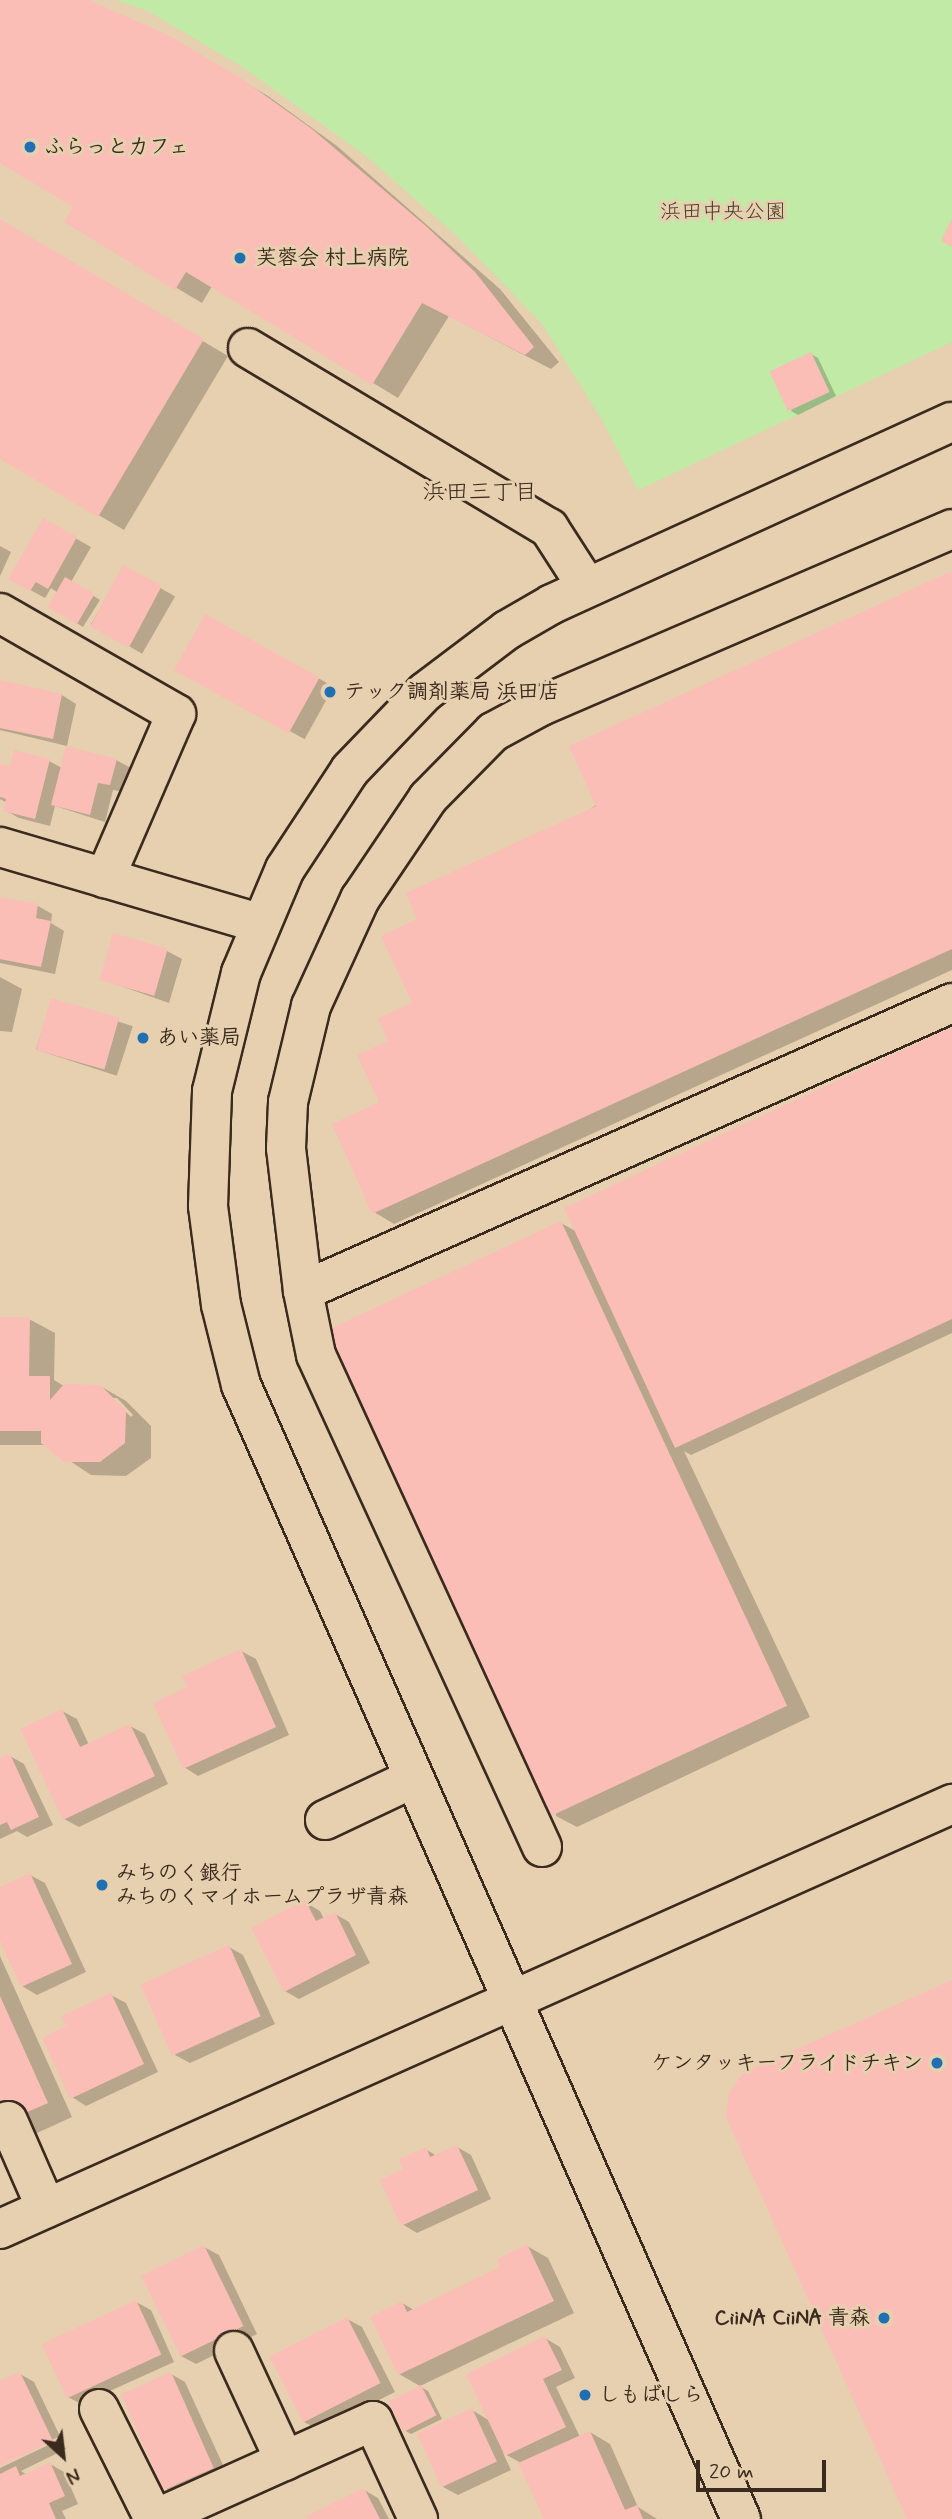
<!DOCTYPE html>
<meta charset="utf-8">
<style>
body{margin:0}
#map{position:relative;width:952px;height:2519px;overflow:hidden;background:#e6d0af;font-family:Mynerve,"Klee One",sans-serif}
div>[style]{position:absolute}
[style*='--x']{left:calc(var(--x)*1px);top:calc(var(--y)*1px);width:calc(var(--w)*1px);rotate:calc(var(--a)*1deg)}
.green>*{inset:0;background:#c1eaa6}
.shadow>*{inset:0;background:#0003;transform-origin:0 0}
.building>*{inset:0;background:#fabeb7;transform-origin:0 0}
.roads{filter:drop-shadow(2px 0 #3b2a1e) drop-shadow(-2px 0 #3b2a1e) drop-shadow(0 2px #3b2a1e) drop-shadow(0 -2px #3b2a1e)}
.minor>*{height:38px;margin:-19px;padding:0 19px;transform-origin:19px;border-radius:19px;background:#e6d0af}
.dots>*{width:19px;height:19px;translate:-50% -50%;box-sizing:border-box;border:4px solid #e6d0af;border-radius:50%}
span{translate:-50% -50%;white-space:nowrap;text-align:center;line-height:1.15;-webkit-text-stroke:6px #e6d0af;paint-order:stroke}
.poi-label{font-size:21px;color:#3b2a1e;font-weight:700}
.left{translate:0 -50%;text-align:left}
.right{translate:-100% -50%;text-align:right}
.park-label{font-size:21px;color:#483d2c}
.neighbourhood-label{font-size:23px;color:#3b2a1e}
.north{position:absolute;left:28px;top:2421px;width:70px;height:70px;-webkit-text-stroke:5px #e6d0af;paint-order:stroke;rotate:153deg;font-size:19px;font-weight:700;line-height:28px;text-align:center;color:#3b2a1e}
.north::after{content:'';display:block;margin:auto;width:24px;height:32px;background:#3b2a1e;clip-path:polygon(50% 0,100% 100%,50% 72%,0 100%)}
.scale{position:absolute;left:696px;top:2460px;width:130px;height:32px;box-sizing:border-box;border:4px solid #3b2a1e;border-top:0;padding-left:9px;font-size:21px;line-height:24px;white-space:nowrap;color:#3b2a1e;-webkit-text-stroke:5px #e6d0af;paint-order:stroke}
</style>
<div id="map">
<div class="green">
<i style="clip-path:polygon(116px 0,952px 0,952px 342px,638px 490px,602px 420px,542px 324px,459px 238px,366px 156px,241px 66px,148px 11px)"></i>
</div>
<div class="shadow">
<i style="clip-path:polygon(0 0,84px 0,194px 52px,268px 96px,337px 146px,500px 289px,559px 362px,551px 369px,449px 316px,398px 398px,212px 286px,202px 303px,66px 222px,76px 206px,0 161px)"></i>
<i style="clip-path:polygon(0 221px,228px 356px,124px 530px,0 457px)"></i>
<i style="clip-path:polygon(811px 354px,818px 358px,836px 396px,798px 415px,791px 411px)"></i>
<i style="clip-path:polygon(43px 520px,91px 547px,71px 582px,100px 600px,83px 627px,50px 607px,58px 593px,51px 588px,45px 598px,25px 587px)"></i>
<i style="clip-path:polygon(0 546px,11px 552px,0 576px)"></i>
<i style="left:124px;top:567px;width:59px;height:66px;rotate:30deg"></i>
<i style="clip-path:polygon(952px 573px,952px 970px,394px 1224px,374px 1212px,391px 1041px,414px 1004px,420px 920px)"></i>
<i style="left:206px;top:616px;width:146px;height:60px;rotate:29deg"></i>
<i style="clip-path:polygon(0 682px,62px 695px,76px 704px,67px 746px,0 730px)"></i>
<i style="clip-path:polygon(116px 760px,131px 768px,125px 792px,113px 790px,105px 822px,55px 806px,50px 826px,19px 818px,5px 810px,7px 803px,0 799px,0 766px,11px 768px,49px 761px,62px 768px)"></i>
<i style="clip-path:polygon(0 898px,38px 906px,52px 914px,51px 923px,64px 931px,55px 974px,0 963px)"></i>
<i style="clip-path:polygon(167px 951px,182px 959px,169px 1003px,101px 979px)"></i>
<i style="clip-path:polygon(0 977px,22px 989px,12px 1032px,0 1031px)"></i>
<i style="left:52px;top:1000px;width:85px;height:52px;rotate:18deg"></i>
<i style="clip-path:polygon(952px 1029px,952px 1333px,691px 1455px,684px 1451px,810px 1717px,577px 1827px,556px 1816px,561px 1223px,577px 1232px)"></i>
<i style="clip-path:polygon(evenodd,0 1318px,29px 1319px,55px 1333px,54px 1380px,64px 1386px,100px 1386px,126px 1401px,151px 1426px,151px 1458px,126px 1476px,91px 1475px,46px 1445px,0 1445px,0 1318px,112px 1398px,117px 1398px,133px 1415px,131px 1417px,112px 1398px)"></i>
<i style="clip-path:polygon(241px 1651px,256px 1659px,289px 1735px,198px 1776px,184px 1767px,189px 1688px)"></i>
<i style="clip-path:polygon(62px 1711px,77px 1719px,89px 1745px,130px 1726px,145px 1734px,168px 1784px,79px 1827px,64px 1819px)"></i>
<i style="clip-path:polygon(10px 1756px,24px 1764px,53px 1825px,27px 1837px,17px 1831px,0 1839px,0 1760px)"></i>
<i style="clip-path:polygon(30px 1875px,45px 1883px,86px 1972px,37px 1995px,22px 1986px,0 1937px,0 1889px)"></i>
<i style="clip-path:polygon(305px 1902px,320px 1911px,324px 1919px,335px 1914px,349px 1922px,370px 1963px,299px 1999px,285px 1991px)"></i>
<i style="clip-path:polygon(229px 1947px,243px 1955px,275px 2024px,190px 2063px,175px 2055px)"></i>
<i style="clip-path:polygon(0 1956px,72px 2117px,0 2150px)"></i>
<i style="clip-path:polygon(111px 1995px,126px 2003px,158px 2072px,86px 2106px,72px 2097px,68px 2027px)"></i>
<i style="clip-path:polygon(457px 2147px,471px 2155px,491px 2199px,417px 2233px,402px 2224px,406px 2170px,425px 2149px,437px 2156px)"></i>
<i style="clip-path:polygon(527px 2246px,548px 2258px,574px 2313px,420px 2386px,399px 2374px,402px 2303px,414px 2310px,503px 2267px)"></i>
<i style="clip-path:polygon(204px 2247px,219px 2255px,257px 2334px,196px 2364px,181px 2356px)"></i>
<i style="clip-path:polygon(136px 2302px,151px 2310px,174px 2362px,81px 2404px,66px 2396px)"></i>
<i style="clip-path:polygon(347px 2319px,362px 2327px,395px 2392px,319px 2430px,304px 2422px)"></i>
<i style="clip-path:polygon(545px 2338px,560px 2347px,575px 2378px,556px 2387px,580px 2437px,590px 2432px,610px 2444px,638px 2507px,657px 2519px,545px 2519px,521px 2463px,503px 2453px,511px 2470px,458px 2495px,443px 2487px,472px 2410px,490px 2421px)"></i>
<i style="clip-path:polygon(20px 2374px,34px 2382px,60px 2436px,0 2465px,0 2383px)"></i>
<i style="clip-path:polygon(171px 2374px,185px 2382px,228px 2476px,180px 2498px,166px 2489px)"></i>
<i style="clip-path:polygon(421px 2387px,428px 2391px,442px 2419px,411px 2434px,404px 2430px)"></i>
<i style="clip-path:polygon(61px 2439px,66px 2449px,21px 2471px,27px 2475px,50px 2464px,64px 2472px,78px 2504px,62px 2511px,66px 2519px,0 2519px,0 2468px)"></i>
<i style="clip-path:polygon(364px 2490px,378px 2498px,389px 2519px,310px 2519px)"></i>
</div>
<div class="building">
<i style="clip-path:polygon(0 0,89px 0,168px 35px,242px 79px,312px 129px,427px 227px,475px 272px,534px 347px,525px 355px,422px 303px,372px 385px,186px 272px,175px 290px,64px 222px,73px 207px,0 163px)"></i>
<i style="clip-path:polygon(952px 218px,952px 247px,941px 241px)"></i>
<i style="clip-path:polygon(0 219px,204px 339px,98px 517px,0 459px)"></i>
<i style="left:811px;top:352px;width:44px;height:46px;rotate:65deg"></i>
<i style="clip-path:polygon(43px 518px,77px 537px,48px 589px,36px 582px,30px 591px,8px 579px)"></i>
<i style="left:123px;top:565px;width:44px;height:70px;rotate:28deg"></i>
<i style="clip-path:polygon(952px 571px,952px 949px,372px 1214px,332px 1124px,379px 1102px,357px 1055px,388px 1041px,378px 1018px,412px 1003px,381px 936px,417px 919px,406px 893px,596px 806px,569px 746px)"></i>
<i style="left:65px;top:577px;width:34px;height:35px;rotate:30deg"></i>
<i style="left:205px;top:614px;width:131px;height:64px;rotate:29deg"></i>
<i style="clip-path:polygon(0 680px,62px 694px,53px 739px,0 728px)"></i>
<i style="clip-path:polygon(66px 746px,117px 759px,110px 785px,98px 783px,90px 815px,51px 805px)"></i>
<i style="clip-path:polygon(14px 750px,50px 759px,35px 819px,3px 811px,6px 799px,0 797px,0 764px,10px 766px)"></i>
<i style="clip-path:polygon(0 897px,38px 904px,36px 918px,51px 921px,41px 967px,0 959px)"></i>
<i style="left:113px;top:933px;width:57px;height:49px;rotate:16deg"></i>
<i style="left:51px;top:998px;width:71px;height:54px;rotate:16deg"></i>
<i style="clip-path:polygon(952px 1027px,952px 1319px,675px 1448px,564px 1208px)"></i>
<i style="left:561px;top:1221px;width:535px;height:260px;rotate:65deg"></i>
<i style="clip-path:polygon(0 1317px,30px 1317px,29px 1376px,50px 1376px,50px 1400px,64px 1384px,100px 1385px,126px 1410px,125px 1443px,100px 1462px,64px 1462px,41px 1443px,41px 1431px,0 1431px)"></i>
<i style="clip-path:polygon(241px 1649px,276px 1727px,183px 1769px,153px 1703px,187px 1687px,182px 1676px)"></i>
<i style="clip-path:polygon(62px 1709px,80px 1747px,130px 1724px,155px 1776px,63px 1820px,20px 1729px)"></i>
<i style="clip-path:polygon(10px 1754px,39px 1817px,11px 1830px,7px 1822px,0 1825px,0 1758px)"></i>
<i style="clip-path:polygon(30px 1873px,72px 1964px,21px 1987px,0 1941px,0 1887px)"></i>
<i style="clip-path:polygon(305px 1900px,316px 1921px,335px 1912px,356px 1955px,284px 1992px,251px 1928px)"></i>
<i style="left:229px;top:1945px;width:78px;height:97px;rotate:66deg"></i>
<i style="clip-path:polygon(952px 1980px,952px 2519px,907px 2519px,726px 2117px,729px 2093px,743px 2073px)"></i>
<i style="clip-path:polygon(111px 1993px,144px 2064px,70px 2099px,42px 2038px,66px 2026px,61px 2016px)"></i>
<i style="clip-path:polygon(0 1996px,48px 2103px,0 2124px)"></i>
<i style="clip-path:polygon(457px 2145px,478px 2190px,401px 2226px,380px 2180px,403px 2169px,399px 2159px,426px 2147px,430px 2157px)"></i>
<i style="clip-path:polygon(527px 2244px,554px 2301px,398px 2375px,370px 2317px,402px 2301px,407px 2312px,500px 2267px,497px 2259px)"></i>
<i style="left:204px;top:2245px;width:90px;height:70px;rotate:64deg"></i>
<i style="left:136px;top:2300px;width:60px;height:104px;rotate:65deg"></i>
<i style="left:347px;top:2317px;width:74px;height:87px;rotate:63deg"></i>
<i style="clip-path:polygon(545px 2336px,562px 2370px,543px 2379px,566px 2427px,505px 2456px,466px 2374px)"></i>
<i style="clip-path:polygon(20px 2372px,53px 2441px,0 2466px,0 2381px)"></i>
<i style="left:171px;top:2372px;width:105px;height:55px;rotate:66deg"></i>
<i style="left:421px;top:2385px;width:34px;height:37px;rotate:63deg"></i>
<i style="left:472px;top:2408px;width:59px;height:61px;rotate:65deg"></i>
<i style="clip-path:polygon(590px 2431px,625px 2510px,637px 2505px,643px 2519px,544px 2519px,518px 2463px)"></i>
<i style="clip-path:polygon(50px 2462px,65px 2496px,49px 2503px,56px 2519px,0 2519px,0 2474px,16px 2466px,20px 2476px)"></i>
<i style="clip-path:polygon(364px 2488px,380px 2519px,308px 2519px,307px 2516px)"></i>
</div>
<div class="roads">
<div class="minor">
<i style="--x:248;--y:348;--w:351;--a:30.9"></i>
<i style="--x:549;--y:528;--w:70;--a:57.2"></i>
<i style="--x:0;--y:613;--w:203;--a:29.8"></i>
<i style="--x:176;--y:714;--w:179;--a:113.4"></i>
<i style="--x:0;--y:847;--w:270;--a:16.4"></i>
<i style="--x:303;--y:1291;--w:710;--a:-23.93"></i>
<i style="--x:325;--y:1820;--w:98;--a:-25.3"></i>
<i style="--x:542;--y:1847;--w:541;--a:-114.67"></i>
<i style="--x:316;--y:1355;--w:65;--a:-101.5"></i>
<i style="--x:303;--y:1291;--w:144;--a:-96.8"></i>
<i style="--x:286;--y:1148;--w:46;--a:-87.5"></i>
<i style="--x:288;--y:1102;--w:99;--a:-76.5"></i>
<i style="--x:311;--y:1006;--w:118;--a:-65.4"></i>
<i style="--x:360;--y:899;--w:122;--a:-56"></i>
<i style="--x:428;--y:798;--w:93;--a:-45.4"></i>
<i style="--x:493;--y:732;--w:55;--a:-28.4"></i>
<i style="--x:541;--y:706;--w:447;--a:-23.3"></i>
<i style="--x:8;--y:2121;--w:95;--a:66.4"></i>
<i style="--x:0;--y:2229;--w:1043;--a:-24.06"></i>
<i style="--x:234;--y:2351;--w:121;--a:65.1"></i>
<i style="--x:99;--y:2409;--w:123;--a:63.4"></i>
<i style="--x:155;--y:2519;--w:239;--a:-24.2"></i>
<i style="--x:373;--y:2421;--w:108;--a:65.3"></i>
<i style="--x:741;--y:2519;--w:1239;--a:-113.79"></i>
<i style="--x:241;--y:1385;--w:82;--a:-104"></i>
<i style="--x:221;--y:1305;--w:100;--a:-97.5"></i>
<i style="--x:208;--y:1206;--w:115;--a:-88"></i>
<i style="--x:212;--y:1091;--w:122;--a:-76.2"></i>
<i style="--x:241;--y:973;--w:113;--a:-67.1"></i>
<i style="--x:285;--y:869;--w:118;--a:-56.7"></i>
<i style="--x:350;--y:770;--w:108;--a:-46.1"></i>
<i style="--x:425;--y:692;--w:103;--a:-37.1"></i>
<i style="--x:507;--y:630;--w:52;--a:-30"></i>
<i style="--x:552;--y:604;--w:439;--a:-24.5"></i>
</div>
</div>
<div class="dots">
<i style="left:30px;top:147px;background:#1f6fb2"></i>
<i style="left:240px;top:258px;background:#1f6fb2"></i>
<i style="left:330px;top:692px;background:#1f6fb2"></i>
<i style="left:143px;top:1038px;background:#1f6fb2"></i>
<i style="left:102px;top:1885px;background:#1f6fb2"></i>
<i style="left:937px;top:2063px;background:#1f6fb2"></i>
<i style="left:884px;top:2318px;background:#1f6fb2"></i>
<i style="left:585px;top:2395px;background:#1f6fb2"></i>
</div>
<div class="poi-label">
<span class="left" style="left:44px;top:147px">ふらっとカフェ</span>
<span class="left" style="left:256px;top:258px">芙蓉会 村上病院</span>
<span class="left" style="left:344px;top:692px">テック調剤薬局 浜田店</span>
<span class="left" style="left:157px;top:1038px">あい薬局</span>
<span class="left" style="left:116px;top:1885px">みちのく銀行<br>みちのくマイホームプラザ青森</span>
<span class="right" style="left:923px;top:2063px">ケンタッキーフライドチキン</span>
<span class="right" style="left:870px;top:2318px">CiiNA CiiNA 青森</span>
<span class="left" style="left:599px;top:2395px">しもばしら</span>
</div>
<div class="park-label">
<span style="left:723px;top:212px">浜田中央公園</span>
</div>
<div class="neighbourhood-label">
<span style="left:480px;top:493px">浜田三丁目</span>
</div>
<div class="north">N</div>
<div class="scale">20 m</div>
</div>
